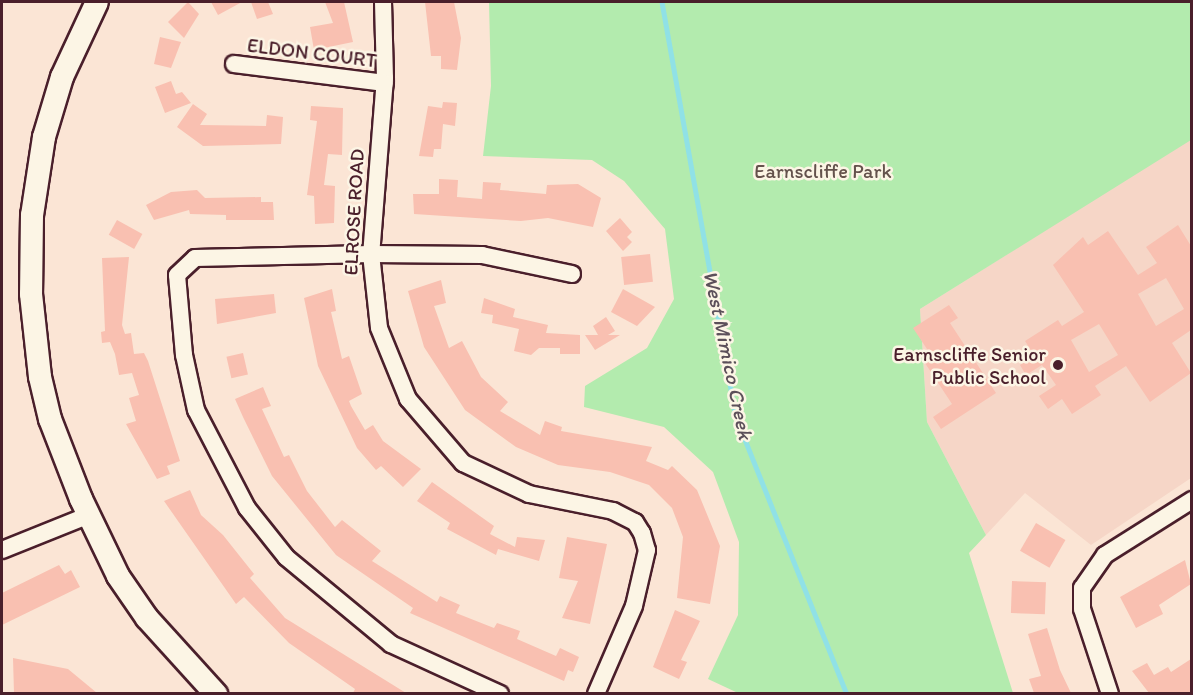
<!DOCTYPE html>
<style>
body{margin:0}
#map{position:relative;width:1193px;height:695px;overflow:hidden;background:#fbe5d5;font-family:Itim,sans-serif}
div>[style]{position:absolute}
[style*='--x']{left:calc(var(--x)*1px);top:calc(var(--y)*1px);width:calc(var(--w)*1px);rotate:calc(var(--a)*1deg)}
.built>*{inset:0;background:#f6d6c7}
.green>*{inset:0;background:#b3ebae}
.stream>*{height:4.5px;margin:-2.25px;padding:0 2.25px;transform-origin:2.25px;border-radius:2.25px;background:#90e1e6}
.building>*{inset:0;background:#f9c0b1;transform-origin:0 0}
.roads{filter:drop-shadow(2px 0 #4a1f2b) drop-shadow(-2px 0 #4a1f2b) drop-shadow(0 2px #4a1f2b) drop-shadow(0 -2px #4a1f2b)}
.street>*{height:16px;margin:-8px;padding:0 8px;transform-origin:8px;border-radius:8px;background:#fcf5e5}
.secondary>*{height:22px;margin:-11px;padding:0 11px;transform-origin:11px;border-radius:11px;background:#fcf5e5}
.dots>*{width:16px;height:16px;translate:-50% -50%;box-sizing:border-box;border:3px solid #fcf5e5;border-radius:50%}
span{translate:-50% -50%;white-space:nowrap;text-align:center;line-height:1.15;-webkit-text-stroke:5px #fcf5e5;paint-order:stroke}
.street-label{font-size:20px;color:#4a1f2b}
.park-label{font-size:20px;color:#64524c}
.poi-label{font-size:20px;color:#4a1f2b}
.right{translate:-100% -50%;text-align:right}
.water-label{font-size:21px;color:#5c505a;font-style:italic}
.frame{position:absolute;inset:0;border:3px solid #4a1f2b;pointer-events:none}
</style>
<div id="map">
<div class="built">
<i style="clip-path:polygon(1191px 139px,1191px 478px,1091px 545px,1025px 493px,986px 535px,927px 422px,920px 309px)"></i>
</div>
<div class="green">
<i style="clip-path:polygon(489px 2px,1191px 2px,1191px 140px,920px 309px,927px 422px,986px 535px,969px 553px,1013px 693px,738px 693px,708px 679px,738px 615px,739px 542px,713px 472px,664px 427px,584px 407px,585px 386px,647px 348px,674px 299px,665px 229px,624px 181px,592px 160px,483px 156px,491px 86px)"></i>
</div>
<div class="stream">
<i style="--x:662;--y:2;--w:422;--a:79.9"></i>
<i style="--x:736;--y:417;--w:298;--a:68.2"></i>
</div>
<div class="building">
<i style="clip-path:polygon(188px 2px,199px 14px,184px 38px,168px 22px)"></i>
<i style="clip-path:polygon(211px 2px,242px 2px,218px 15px)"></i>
<i style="clip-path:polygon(251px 2px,268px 2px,273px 14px,257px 19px)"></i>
<i style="clip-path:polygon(325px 2px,344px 2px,353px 42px,314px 50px,310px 27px,333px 23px)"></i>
<i style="clip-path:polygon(425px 2px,454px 2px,461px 38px,457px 70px,441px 69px,441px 56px,431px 56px)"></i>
<i style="clip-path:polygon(160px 37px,181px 42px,171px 68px,154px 64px)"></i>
<i style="clip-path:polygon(171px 81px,176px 94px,182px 92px,191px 103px,165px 113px,155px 87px)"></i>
<i style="clip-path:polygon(443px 102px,457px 103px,455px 126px,443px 124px,441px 149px,434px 149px,433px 157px,419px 156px,428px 106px,442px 108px)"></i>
<i style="clip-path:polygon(193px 104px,207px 114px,200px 125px,266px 126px,267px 115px,283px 117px,281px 144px,203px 146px,177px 127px)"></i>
<i style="clip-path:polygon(311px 106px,343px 108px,342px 155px,328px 154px,324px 185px,335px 186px,334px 223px,315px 224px,314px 196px,307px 195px,317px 121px,310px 120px)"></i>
<i style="clip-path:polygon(439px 179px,458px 180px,457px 197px,482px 199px,483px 182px,501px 183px,500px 190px,546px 194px,547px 185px,578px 184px,601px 198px,593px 227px,548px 218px,521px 221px,414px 214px,413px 194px,439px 194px)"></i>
<i style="clip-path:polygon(197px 190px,205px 198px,261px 197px,261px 202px,273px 202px,274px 220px,226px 220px,226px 215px,190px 214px,189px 210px,154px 220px,146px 205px,171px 192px)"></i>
<i style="clip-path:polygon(620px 218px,632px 232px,627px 237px,632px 242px,623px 251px,606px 231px)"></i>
<i style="left:117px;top:220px;width:29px;height:17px;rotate:29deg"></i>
<i style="clip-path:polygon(evenodd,1178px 225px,1191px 246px,1191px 330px,1172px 343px,1191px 373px,1150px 402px,1126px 366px,1095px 386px,1101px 395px,1072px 414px,1062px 399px,1048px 409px,1039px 396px,1056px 385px,1042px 365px,1026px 375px,1020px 365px,1034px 355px,1025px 341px,1058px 320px,1062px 326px,1084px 312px,1053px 265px,1083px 237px,1088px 245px,1108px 231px,1138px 275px,1157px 263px,1146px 247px,1178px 225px,1166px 278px,1184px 309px,1156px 326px,1138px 294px,1166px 278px,1178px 225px,1099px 324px,1118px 355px,1089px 372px,1071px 340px,1099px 324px)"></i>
<i style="left:650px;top:254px;width:28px;height:29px;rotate:84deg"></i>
<i style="clip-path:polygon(129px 257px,122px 325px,125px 334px,131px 333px,134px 354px,144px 353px,148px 361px,180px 461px,167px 466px,170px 474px,157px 479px,126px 424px,136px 421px,129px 398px,139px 395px,132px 373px,119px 375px,115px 354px,110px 342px,102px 343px,101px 332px,105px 331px,102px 258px)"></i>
<i style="clip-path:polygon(441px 280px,446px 303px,434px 306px,449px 348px,462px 341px,481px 377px,508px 402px,500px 411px,540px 435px,545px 421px,562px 427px,561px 431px,652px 447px,646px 461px,668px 470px,672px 466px,697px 490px,720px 546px,710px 604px,677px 598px,683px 537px,672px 508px,649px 485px,610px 472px,558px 465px,516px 447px,465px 410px,424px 347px,408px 291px)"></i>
<i style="clip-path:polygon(332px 289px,336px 311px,331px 312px,342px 359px,349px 356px,362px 394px,349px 401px,351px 406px,365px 430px,373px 425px,383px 441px,421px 469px,403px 487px,381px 466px,376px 470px,357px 448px,318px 366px,304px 298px)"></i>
<i style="clip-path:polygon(623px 289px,655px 307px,637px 326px,611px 312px)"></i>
<i style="clip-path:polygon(274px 294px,276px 313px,217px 324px,215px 299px)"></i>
<i style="clip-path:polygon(484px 298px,515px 309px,513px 317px,548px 325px,546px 333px,580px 335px,580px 354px,560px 354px,560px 348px,539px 348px,531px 355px,514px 351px,519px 329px,492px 323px,493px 315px,481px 313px)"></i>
<i style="clip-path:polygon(949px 305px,958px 318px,950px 323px,996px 393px,941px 429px,933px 417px,952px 404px,921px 357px,929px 352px,913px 328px)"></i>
<i style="clip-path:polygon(606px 317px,615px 331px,608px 335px,620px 335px,595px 350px,585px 335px,598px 335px,593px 326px)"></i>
<i style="left:243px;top:353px;width:22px;height:17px;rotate:77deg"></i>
<i style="clip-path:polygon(263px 387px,271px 406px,262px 409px,284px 457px,289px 455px,307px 491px,335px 527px,342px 520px,381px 551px,372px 561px,437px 602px,440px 596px,460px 605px,456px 613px,494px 628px,497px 623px,520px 631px,517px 639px,556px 656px,560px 648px,579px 657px,573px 672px,568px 670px,564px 681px,410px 613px,413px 608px,336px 555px,272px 476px,243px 417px,235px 399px)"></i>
<i style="clip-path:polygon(432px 482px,494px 526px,490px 534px,515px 547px,517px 537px,545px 540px,539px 561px,498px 549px,496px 555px,447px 529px,450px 523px,417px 501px)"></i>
<i style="clip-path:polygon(190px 490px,201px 515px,223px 535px,254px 574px,250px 578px,285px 618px,406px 693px,353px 693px,355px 689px,289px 643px,244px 597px,236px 604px,164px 501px)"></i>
<i style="left:1036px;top:523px;width:34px;height:32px;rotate:30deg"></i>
<i style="clip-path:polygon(567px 537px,607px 544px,590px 624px,562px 618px,578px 581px,559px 578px)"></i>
<i style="clip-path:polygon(1185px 560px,1191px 584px,1159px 605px,1163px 614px,1136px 628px,1120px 597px)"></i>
<i style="clip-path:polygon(59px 565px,65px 574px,71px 570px,80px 587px,2px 625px,2px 593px)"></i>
<i style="left:1012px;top:581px;width:34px;height:32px;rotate:2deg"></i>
<i style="clip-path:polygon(675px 610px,700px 621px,681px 660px,687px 662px,679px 679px,653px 667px)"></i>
<i style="clip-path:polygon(1047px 628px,1060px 670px,1071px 693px,1034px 693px,1029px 679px,1041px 676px,1028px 634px)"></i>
<i style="clip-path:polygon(13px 658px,68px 669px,97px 693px,14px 693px)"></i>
<i style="clip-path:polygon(1191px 659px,1191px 693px,1149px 693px,1132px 671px,1147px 663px,1154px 675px,1168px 667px,1171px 672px)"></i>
</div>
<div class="roads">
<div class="street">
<i style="--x:383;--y:2;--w:76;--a:88.5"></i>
<i style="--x:385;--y:78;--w:177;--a:94.5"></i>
<i style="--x:371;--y:254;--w:74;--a:83.8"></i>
<i style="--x:379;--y:328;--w:77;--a:67.8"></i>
<i style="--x:408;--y:399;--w:84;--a:49.3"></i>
<i style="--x:463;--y:463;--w:73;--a:25.2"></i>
<i style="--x:529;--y:494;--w:86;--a:11.4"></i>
<i style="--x:613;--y:511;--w:25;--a:27"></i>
<i style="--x:635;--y:522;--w:13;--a:58"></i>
<i style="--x:642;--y:533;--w:18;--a:74"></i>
<i style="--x:647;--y:550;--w:57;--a:103.1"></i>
<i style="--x:634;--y:606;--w:96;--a:113.4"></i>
<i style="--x:234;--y:64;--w:152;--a:7.2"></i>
<i style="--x:2;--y:550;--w:94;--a:-21.9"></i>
<i style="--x:500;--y:694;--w:120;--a:-155.4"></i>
<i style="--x:391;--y:644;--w:136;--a:-140.4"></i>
<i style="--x:286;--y:557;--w:63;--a:-128.5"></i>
<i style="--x:247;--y:508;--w:110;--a:-117.5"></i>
<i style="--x:196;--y:410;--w:56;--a:-102.3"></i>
<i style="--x:184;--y:355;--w:80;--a:-95"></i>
<i style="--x:177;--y:275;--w:25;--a:-43"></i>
<i style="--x:195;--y:258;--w:176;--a:-1.3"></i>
<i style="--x:371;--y:254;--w:111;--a:0.5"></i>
<i style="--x:482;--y:255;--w:92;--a:11.9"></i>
<i style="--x:1110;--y:694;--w:89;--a:-108.2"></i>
<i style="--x:1082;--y:609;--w:21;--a:-90"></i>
<i style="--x:1082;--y:588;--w:40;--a:-55.1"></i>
<i style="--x:1105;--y:555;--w:103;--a:-32.3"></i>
</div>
<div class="secondary">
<i style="--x:97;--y:2;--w:83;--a:115"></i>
<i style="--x:62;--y:77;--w:63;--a:106.7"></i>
<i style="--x:44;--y:137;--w:79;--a:98.7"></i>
<i style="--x:32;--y:215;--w:79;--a:90.7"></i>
<i style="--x:31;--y:294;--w:83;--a:83.8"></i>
<i style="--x:40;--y:377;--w:43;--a:76.6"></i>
<i style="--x:50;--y:419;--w:86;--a:68.8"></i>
<i style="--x:81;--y:499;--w:85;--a:64.3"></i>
<i style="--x:118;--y:576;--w:51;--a:55.4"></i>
<i style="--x:147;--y:618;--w:103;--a:47.8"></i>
</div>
</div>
<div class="dots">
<i style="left:1058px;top:365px;background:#4a1f2b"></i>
</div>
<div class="street-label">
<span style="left:312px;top:53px;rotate:7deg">ELDON COURT</span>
<span style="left:354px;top:212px;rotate:-87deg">ELROSE ROAD</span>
</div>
<div class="park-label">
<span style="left:823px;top:171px">Earnscliffe Park</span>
</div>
<div class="poi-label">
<span class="right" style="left:1046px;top:366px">Earnscliffe Senior<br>Public School</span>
</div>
<div class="water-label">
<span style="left:728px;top:355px;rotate:78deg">West Mimico Creek</span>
</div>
<div class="frame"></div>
</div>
